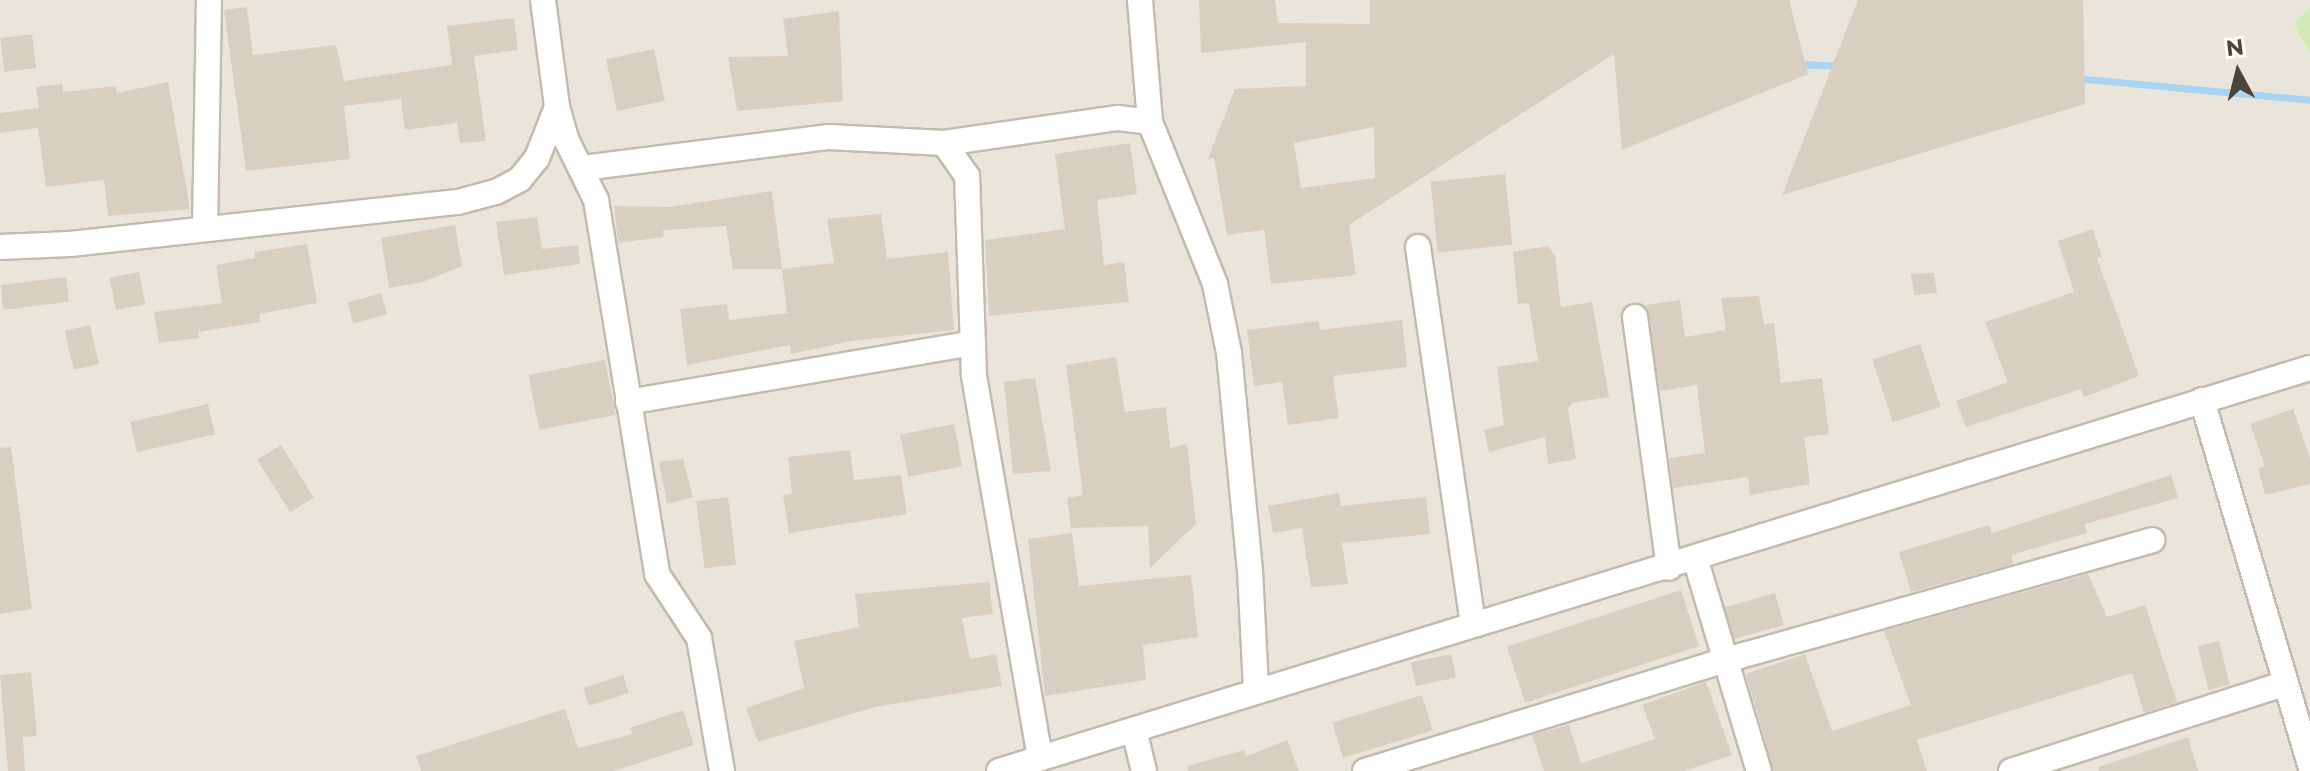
<!DOCTYPE html>
<style>
body{margin:0}
#map{position:relative;width:2310px;height:771px;overflow:hidden;background:#f6f3ec;font-family:Montserrat,sans-serif}
div>[style]{position:absolute}
[style*='--x']{left:calc(var(--x)*1px);top:calc(var(--y)*1px);width:calc(var(--w)*1px);rotate:calc(var(--a)*1deg)}
.residential>*{inset:0;background:#eae5da}
.green>*{inset:0;background:#d2eab5}
.stream>*{height:7px;margin:-3.5px;padding:0 3.5px;transform-origin:3.5px;border-radius:3.5px;background:#a9d4f2}
.building>*{inset:0;background:#d8cfc1;transform-origin:0 0}
.roads{filter:drop-shadow(2px 0 #c2bbae) drop-shadow(-2px 0 #c2bbae) drop-shadow(0 2px #c2bbae) drop-shadow(0 -2px #c2bbae)}
.minor>*{height:24px;margin:-12px;padding:0 12px;transform-origin:12px;border-radius:12px;background:#fff}
span{translate:-50% -50%;white-space:nowrap;text-align:center;line-height:1.15;-webkit-text-stroke:6px #fff;paint-order:stroke}
.north{position:absolute;left:2198px;top:32px;width:80px;height:80px;-webkit-text-stroke:6px #fff;paint-order:stroke;rotate:353deg;font-size:22px;font-weight:700;line-height:32px;text-align:center;color:#4b4439}
.north::after{content:'';display:block;margin:auto;width:28px;height:36px;background:#4b4439;clip-path:polygon(50% 0,100% 100%,50% 72%,0 100%)}
</style>
<div id="map">
<div class="residential">
<i style="clip-path:polygon(0 0,2310px 0,2310px 7px,2294px 24px,2310px 53px,2310px 771px,0 771px)"></i>
</div>
<div class="green">
<i style="clip-path:polygon(2310px 7px,2310px 53px,2294px 24px)"></i>
</div>
<div class="stream">
<i style="--x:1800;--y:64;--w:39;--a:3"></i>
<i style="--x:2075;--y:78;--w:236;--a:5.3"></i>
</div>
<div class="building">
<i style="clip-path:polygon(evenodd,1199px 0,1275px 0,1278px 23px,1370px 24px,1370px 0,1789px 0,1808px 74px,1622px 150px,1614px 54px,1349px 225px,1356px 275px,1271px 284px,1264px 230px,1227px 235px,1214px 158px,1208px 159px,1235px 89px,1306px 86px,1306px 42px,1201px 53px,1199px 0,1374px 127px,1375px 178px,1301px 188px,1294px 143px,1374px 127px)"></i>
<i style="clip-path:polygon(1858px 0,2083px 0,2085px 104px,1782px 195px)"></i>
<i style="clip-path:polygon(247px 7px,253px 55px,336px 45px,344px 81px,452px 65px,447px 26px,514px 18px,518px 50px,474px 56px,486px 141px,460px 143px,457px 123px,405px 130px,401px 99px,344px 106px,350px 159px,246px 171px,224px 10px)"></i>
<i style="clip-path:polygon(839px 11px,843px 101px,737px 111px,728px 57px,788px 56px,783px 19px)"></i>
<i style="left:32px;top:34px;width:34px;height:32px;rotate:83deg"></i>
<i style="left:654px;top:49px;width:53px;height:49px;rotate:78deg"></i>
<i style="clip-path:polygon(168px 82px,190px 209px,108px 216px,104px 180px,46px 187px,38px 128px,0 133px,0 113px,39px 108px,36px 87px,62px 84px,63px 92px,116px 86px,117px 93px)"></i>
<i style="clip-path:polygon(1130px 143px,1137px 194px,1097px 200px,1104px 265px,1124px 262px,1129px 302px,989px 316px,985px 240px,1065px 229px,1055px 154px)"></i>
<i style="left:1505px;top:174px;width:71px;height:75px;rotate:84deg"></i>
<i style="clip-path:polygon(772px 191px,782px 269px,733px 269px,726px 226px,663px 230px,664px 237px,618px 243px,614px 206px,670px 207px)"></i>
<i style="clip-path:polygon(881px 214px,887px 259px,948px 252px,954px 330px,851px 341px,791px 354px,790px 345px,687px 365px,680px 309px,727px 304px,729px 320px,787px 313px,782px 269px,834px 263px,827px 219px)"></i>
<i style="clip-path:polygon(537px 217px,542px 249px,578px 245px,580px 264px,504px 275px,496px 222px)"></i>
<i style="clip-path:polygon(455px 225px,462px 266px,423px 282px,389px 288px,381px 238px)"></i>
<i style="clip-path:polygon(2093px 229px,2102px 257px,2097px 258px,2139px 376px,2084px 397px,2081px 389px,1966px 427px,1956px 401px,2008px 382px,1985px 322px,2074px 292px,2058px 241px)"></i>
<i style="clip-path:polygon(307px 244px,317px 303px,259px 314px,260px 322px,198px 332px,199px 338px,159px 343px,154px 312px,222px 303px,216px 265px,255px 258px,254px 252px)"></i>
<i style="clip-path:polygon(1548px 246px,1555px 256px,1561px 307px,1592px 302px,1609px 397px,1572px 403px,1568px 408px,1576px 459px,1548px 464px,1545px 437px,1489px 452px,1484px 430px,1504px 425px,1497px 367px,1538px 361px,1529px 303px,1518px 304px,1513px 252px)"></i>
<i style="left:139px;top:272px;width:33px;height:30px;rotate:79deg"></i>
<i style="clip-path:polygon(1934px 273px,1937px 293px,1914px 295px,1911px 274px)"></i>
<i style="left:66px;top:277px;width:25px;height:66px;rotate:83deg"></i>
<i style="left:381px;top:293px;width:22px;height:35px;rotate:74deg"></i>
<i style="clip-path:polygon(1759px 296px,1764px 324px,1774px 323px,1781px 383px,1822px 378px,1829px 434px,1804px 437px,1810px 484px,1750px 495px,1748px 477px,1673px 488px,1669px 458px,1705px 453px,1697px 385px,1660px 391px,1646px 305px,1680px 300px,1685px 337px,1726px 330px,1721px 298px)"></i>
<i style="clip-path:polygon(1402px 320px,1407px 367px,1333px 376px,1339px 418px,1288px 425px,1282px 382px,1254px 386px,1247px 330px,1319px 321px,1320px 330px)"></i>
<i style="left:90px;top:325px;width:40px;height:26px;rotate:77deg"></i>
<i style="left:1920px;top:344px;width:66px;height:50px;rotate:72deg"></i>
<i style="clip-path:polygon(1116px 357px,1125px 412px,1166px 407px,1170px 448px,1187px 444px,1196px 524px,1150px 568px,1148px 526px,1071px 528px,1067px 498px,1083px 495px,1066px 365px)"></i>
<i style="left:605px;top:360px;width:56px;height:78px;rotate:79deg"></i>
<i style="clip-path:polygon(1035px 378px,1051px 471px,1013px 474px,1004px 382px)"></i>
<i style="left:208px;top:404px;width:31px;height:80px;rotate:77deg"></i>
<i style="clip-path:polygon(2293px 409px,2310px 458px,2310px 484px,2265px 495px,2258px 468px,2265px 466px,2250px 424px)"></i>
<i style="left:954px;top:424px;width:43px;height:55px;rotate:79deg"></i>
<i style="left:281px;top:445px;width:62px;height:28px;rotate:58deg"></i>
<i style="clip-path:polygon(11px 447px,32px 609px,0 614px,0 448px)"></i>
<i style="clip-path:polygon(850px 450px,854px 480px,901px 475px,907px 514px,789px 533px,783px 495px,792px 494px,788px 457px)"></i>
<i style="clip-path:polygon(683px 459px,693px 497px,667px 504px,659px 462px)"></i>
<i style="clip-path:polygon(2171px 475px,2178px 498px,2085px 524px,2087px 533px,2011px 555px,2013px 564px,1911px 592px,1899px 552px,1989px 525px,1992px 533px)"></i>
<i style="clip-path:polygon(1339px 493px,1341px 506px,1426px 497px,1430px 534px,1342px 543px,1348px 584px,1311px 587px,1302px 528px,1273px 533px,1268px 506px)"></i>
<i style="left:728px;top:497px;width:68px;height:32px;rotate:83deg"></i>
<i style="clip-path:polygon(1072px 533px,1079px 586px,1191px 575px,1198px 637px,1143px 645px,1146px 680px,1045px 696px,1028px 539px)"></i>
<i style="clip-path:polygon(2088px 574px,2107px 617px,2145px 605px,2177px 702px,2144px 713px,2132px 673px,1917px 740px,1927px 771px,1774px 771px,1746px 674px,1805px 654px,1832px 731px,1911px 705px,1884px 631px)"></i>
<i style="clip-path:polygon(989px 582px,993px 614px,962px 618px,970px 659px,996px 654px,1002px 686px,875px 707px,758px 742px,746px 708px,804px 688px,794px 641px,859px 627px,855px 594px)"></i>
<i style="left:1681px;top:590px;width:59px;height:183px;rotate:72deg"></i>
<i style="left:1775px;top:593px;width:33px;height:52px;rotate:74deg"></i>
<i style="left:2219px;top:641px;width:45px;height:22px;rotate:76deg"></i>
<i style="left:1451px;top:654px;width:24px;height:41px;rotate:78deg"></i>
<i style="clip-path:polygon(31px 672px,37px 736px,23px 737px,25px 771px,8px 771px,0 675px)"></i>
<i style="left:623px;top:675px;width:19px;height:42px;rotate:72deg"></i>
<i style="clip-path:polygon(1706px 682px,1732px 755px,1684px 771px,1544px 771px,1532px 735px,1569px 725px,1581px 763px,1655px 739px,1642px 705px)"></i>
<i style="left:1422px;top:695px;width:37px;height:94px;rotate:73deg"></i>
<i style="clip-path:polygon(565px 709px,578px 748px,633px 734px,630px 728px,683px 710px,694px 745px,614px 771px,421px 771px,416px 756px)"></i>
<i style="clip-path:polygon(2188px 737px,2198px 771px,2099px 771px,2098px 767px)"></i>
<i style="clip-path:polygon(1287px 740px,1299px 771px,1188px 771px,1187px 766px,1244px 750px,1247px 756px)"></i>
</div>
<div class="roads">
<div class="minor">
<i style="--x:543;--y:0;--w:108;--a:82.5"></i>
<i style="--x:557;--y:107;--w:35;--a:74"></i>
<i style="--x:567;--y:141;--w:66;--a:63.8"></i>
<i style="--x:596;--y:200;--w:379;--a:80.7"></i>
<i style="--x:657;--y:574;--w:77;--a:56.7"></i>
<i style="--x:699;--y:638;--w:135;--a:80.2"></i>
<i style="--x:1140;--y:0;--w:122;--a:85.3"></i>
<i style="--x:1150;--y:122;--w:175;--a:68.1"></i>
<i style="--x:1215;--y:284;--w:70;--a:78.5"></i>
<i style="--x:1229;--y:353;--w:218;--a:84.5"></i>
<i style="--x:1250;--y:570;--w:120;--a:87.1"></i>
<i style="--x:583;--y:168;--w:248;--a:-7.2"></i>
<i style="--x:829;--y:137;--w:115;--a:3"></i>
<i style="--x:205;--y:229;--w:229;--a:-89"></i>
<i style="--x:0;--y:247;--w:70;--a:-2.5"></i>
<i style="--x:70;--y:244;--w:390;--a:-6.2"></i>
<i style="--x:458;--y:202;--w:39;--a:-15"></i>
<i style="--x:496;--y:192;--w:27;--a:-28"></i>
<i style="--x:520;--y:179;--w:27;--a:-51"></i>
<i style="--x:537;--y:158;--w:55;--a:-68.6"></i>
<i style="--x:1418;--y:247;--w:380;--a:81.7"></i>
<i style="--x:1635;--y:317;--w:253;--a:82.3"></i>
<i style="--x:2202;--y:400;--w:380;--a:73.5"></i>
<i style="--x:628;--y:402;--w:350;--a:-9.7"></i>
<i style="--x:1695;--y:558;--w:222;--a:73.3"></i>
<i style="--x:1134;--y:730;--w:42;--a:76.3"></i>
<i style="--x:1040;--y:758;--w:389;--a:-99.8"></i>
<i style="--x:974;--y:375;--w:199;--a:-92"></i>
<i style="--x:967;--y:176;--w:40;--a:-124.9"></i>
<i style="--x:944;--y:143;--w:176;--a:-8.2"></i>
<i style="--x:1118;--y:118;--w:32;--a:7"></i>
<i style="--x:999;--y:771;--w:1372;--a:-17.09"></i>
<i style="--x:1365;--y:771;--w:378;--a:-17.1"></i>
<i style="--x:1726;--y:660;--w:443;--a:-15.7"></i>
<i style="--x:2011;--y:771;--w:287;--a:-17.7"></i>
</div>
</div>
<div class="north">N</div>
</div>
